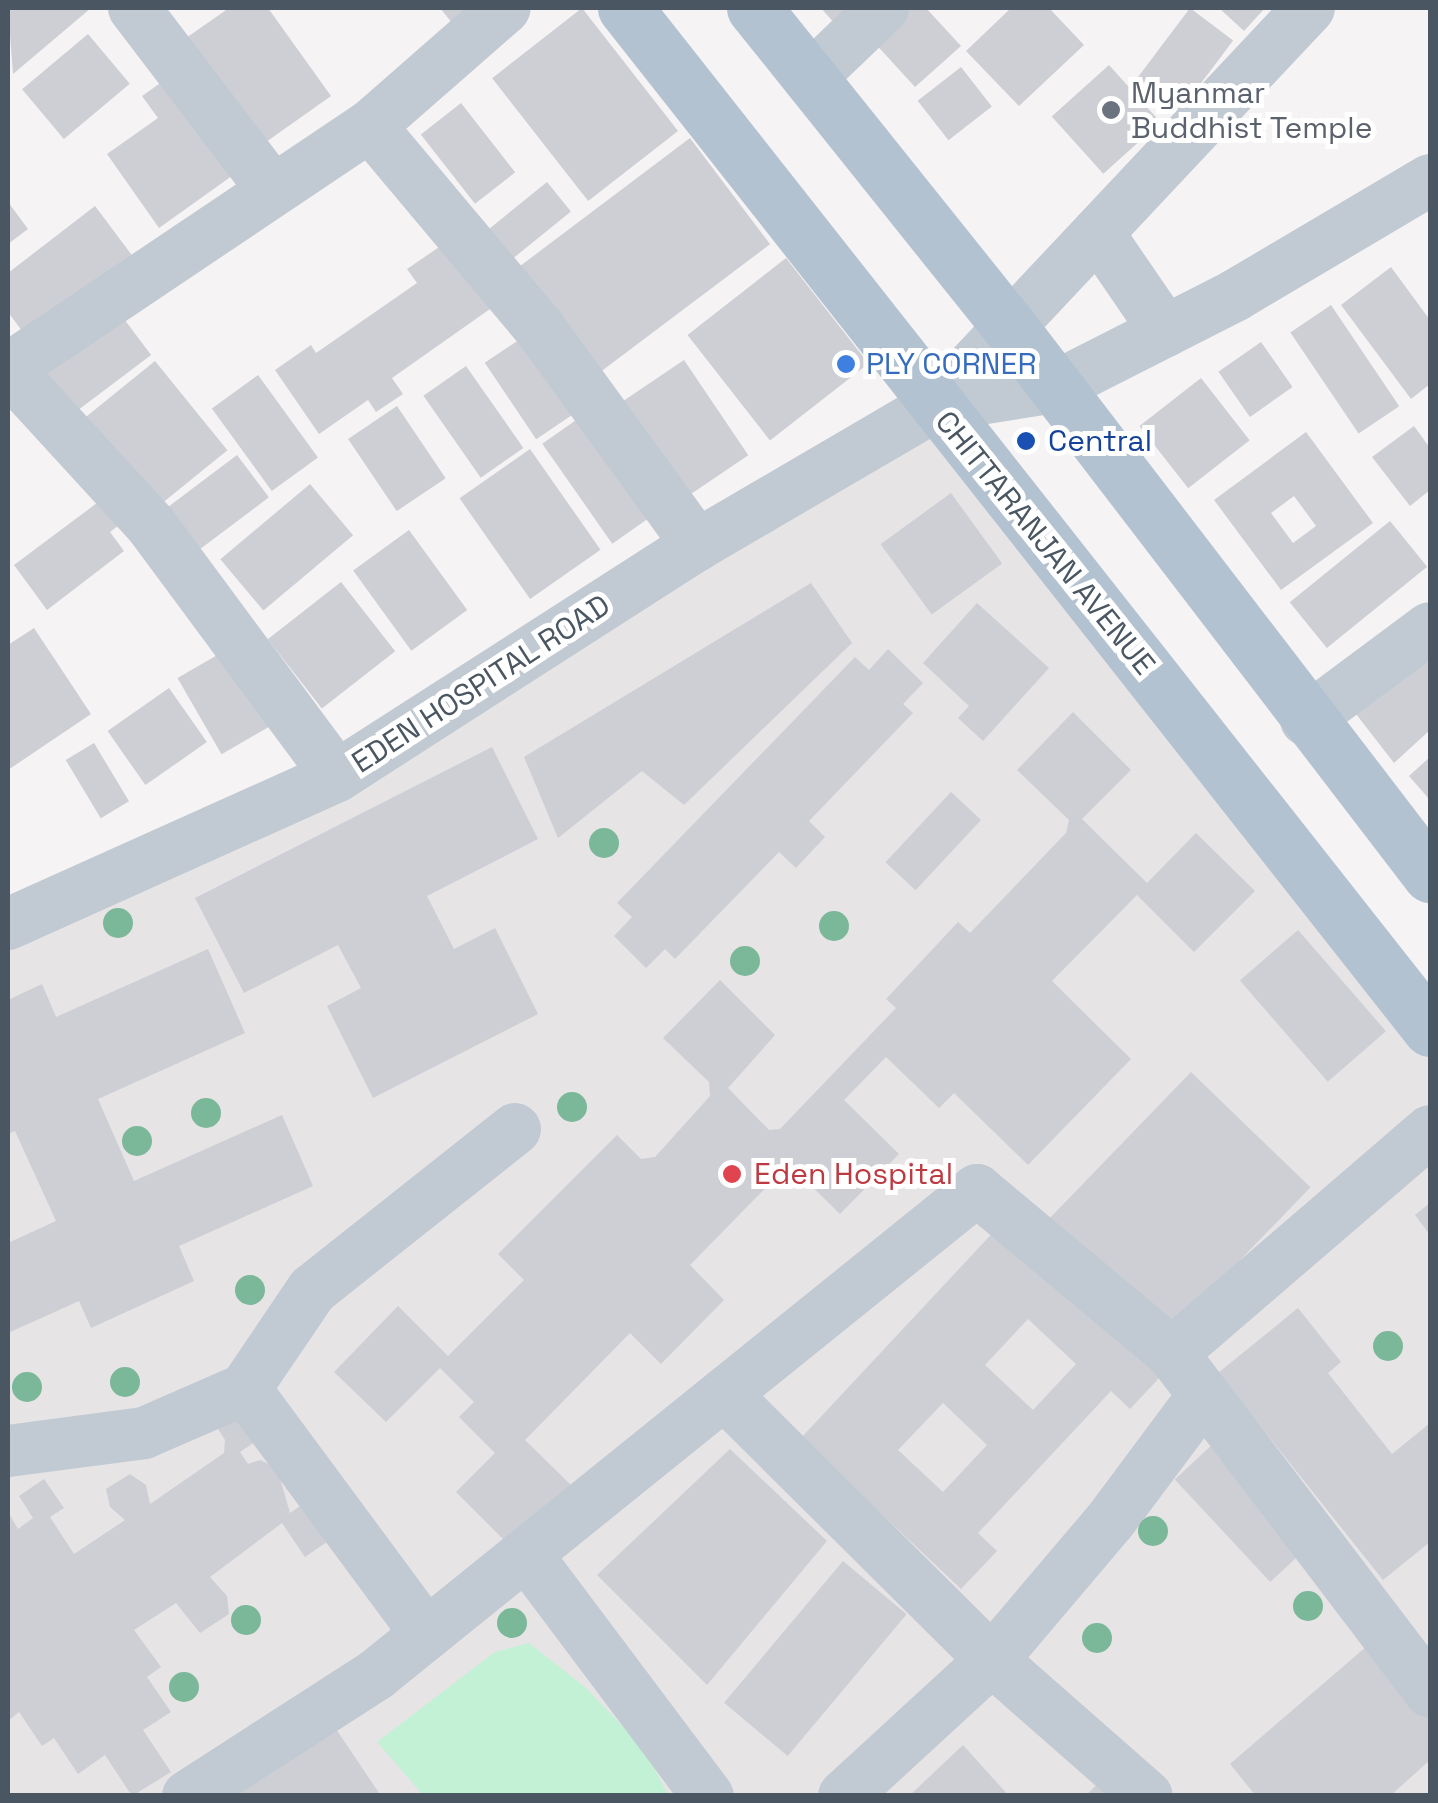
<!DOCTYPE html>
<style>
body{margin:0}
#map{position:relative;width:1438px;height:1803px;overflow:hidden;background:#f5f3f3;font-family:"Space Grotesk",sans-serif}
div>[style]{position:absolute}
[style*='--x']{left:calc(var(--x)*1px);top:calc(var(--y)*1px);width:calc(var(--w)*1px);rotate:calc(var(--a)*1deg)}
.education>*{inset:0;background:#e6e4e5}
.green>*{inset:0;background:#c3f1d5}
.building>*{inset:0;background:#cdcfd5;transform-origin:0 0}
.minor>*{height:52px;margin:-26px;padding:0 26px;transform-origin:26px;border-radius:26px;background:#c1cad2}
.major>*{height:55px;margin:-27.5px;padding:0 27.5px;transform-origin:27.5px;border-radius:27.5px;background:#b3c2d1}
.trees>*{width:30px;height:30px;margin:-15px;border-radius:50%;background:#7bb799}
.dots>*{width:28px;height:28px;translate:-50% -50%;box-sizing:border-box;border:5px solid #fff;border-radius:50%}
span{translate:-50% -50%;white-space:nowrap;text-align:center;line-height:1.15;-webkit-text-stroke:10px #fff;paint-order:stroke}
.worship-label{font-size:30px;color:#5b616d}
.left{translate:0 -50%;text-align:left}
.shop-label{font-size:30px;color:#366cbe}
.transit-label{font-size:30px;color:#164399}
.street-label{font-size:30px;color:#4a5661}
.health-label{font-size:30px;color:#be3a42}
.frame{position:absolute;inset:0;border:10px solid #4a5661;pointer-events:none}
</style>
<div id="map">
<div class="education">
<i style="clip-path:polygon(923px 418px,1430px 1043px,1430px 1795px,8px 1795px,8px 924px,393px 756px)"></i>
</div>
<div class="green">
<i style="clip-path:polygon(529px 1643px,586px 1688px,644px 1749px,668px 1795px,423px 1795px,377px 1742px,495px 1652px)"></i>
</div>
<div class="building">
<i style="clip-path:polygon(8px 8px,91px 8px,13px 74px)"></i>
<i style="clip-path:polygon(229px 8px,268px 8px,331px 96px,252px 152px,176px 45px)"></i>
<i style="clip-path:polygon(440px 8px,475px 8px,453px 24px)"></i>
<i style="left:582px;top:8px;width:156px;height:114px;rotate:52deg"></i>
<i style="clip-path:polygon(821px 8px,851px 8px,834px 23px)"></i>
<i style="clip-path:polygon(885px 8px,926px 8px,961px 46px,915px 87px,862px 29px)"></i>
<i style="clip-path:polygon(1011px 8px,1049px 8px,1084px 45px,1019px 106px,966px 51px)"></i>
<i style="left:1190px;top:8px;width:54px;height:91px;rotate:37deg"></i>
<i style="clip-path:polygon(1219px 8px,1265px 8px,1244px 31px)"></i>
<i style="left:88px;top:34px;width:65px;height:86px;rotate:50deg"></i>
<i style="left:1109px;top:65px;width:77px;height:77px;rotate:48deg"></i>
<i style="left:961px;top:67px;width:50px;height:55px;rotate:52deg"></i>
<i style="clip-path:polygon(176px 72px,243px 168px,159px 228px,107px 154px,158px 118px,142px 96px)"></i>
<i style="left:461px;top:103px;width:88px;height:51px;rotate:52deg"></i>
<i style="left:690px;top:138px;width:133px;height:220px;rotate:53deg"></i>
<i style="left:547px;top:182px;width:38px;height:92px;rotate:51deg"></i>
<i style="clip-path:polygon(8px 202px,28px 229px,8px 244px)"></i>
<i style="clip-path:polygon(95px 206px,137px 262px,31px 343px,8px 312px,8px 273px)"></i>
<i style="clip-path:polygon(445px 243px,490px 309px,392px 378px,403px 394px,376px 412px,368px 400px,319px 434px,275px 370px,311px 345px,316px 353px,417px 283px,407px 269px)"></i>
<i style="left:786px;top:258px;width:134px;height:125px;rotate:52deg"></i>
<i style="clip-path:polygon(1391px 267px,1430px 320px,1430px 384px,1411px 399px,1341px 305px)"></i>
<i style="left:112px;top:303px;width:65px;height:101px;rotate:53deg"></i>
<i style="left:1331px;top:305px;width:122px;height:49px;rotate:56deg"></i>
<i style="left:532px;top:331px;width:92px;height:57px;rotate:56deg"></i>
<i style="left:1261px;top:342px;width:55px;height:52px;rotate:55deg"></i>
<i style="left:684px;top:360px;width:115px;height:88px;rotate:56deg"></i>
<i style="left:155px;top:361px;width:115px;height:97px;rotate:51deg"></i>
<i style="left:466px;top:366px;width:100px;height:52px;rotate:55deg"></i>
<i style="left:258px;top:375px;width:102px;height:57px;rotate:54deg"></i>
<i style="left:1201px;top:378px;width:79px;height:78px;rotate:52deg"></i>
<i style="left:397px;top:406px;width:87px;height:59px;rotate:56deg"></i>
<i style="left:589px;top:411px;width:122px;height:57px;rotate:55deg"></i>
<i style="clip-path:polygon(1414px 426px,1430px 448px,1430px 490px,1410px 506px,1372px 457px)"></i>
<i style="clip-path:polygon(evenodd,1306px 432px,1373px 523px,1281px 590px,1214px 500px,1306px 432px,1294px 496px,1316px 526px,1293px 543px,1271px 513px,1294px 496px)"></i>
<i style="left:530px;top:449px;width:123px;height:86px;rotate:55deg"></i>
<i style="left:237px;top:455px;width:53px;height:101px;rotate:53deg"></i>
<i style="left:310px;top:484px;width:67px;height:117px;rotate:50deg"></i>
<i style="clip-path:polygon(113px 491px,131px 516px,110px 532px,124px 551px,47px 610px,14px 565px)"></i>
<i style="left:951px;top:493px;width:87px;height:87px;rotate:54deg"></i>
<i style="left:1390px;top:521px;width:59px;height:129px;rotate:51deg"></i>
<i style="left:409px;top:530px;width:99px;height:69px;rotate:54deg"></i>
<i style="left:341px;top:582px;width:88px;height:93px;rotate:52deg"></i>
<i style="clip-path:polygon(811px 583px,852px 643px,684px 805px,642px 771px,558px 838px,524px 757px)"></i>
<i style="clip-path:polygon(977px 603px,1049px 668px,983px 741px,958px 718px,969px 706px,923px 663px)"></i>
<i style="clip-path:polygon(34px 628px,91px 714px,8px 770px,8px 645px)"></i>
<i style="clip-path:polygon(1430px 635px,1430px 730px,1394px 763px,1356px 714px)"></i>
<i style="clip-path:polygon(888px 649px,923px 683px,903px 704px,913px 713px,809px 821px,825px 837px,796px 868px,779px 852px,675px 959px,665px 949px,646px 968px,614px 936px,632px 917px,617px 903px,855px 657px,869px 670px)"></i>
<i style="left:226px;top:650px;width:88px;height:56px;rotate:60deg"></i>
<i style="left:169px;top:688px;width:66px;height:75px;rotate:55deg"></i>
<i style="clip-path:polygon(1073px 712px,1131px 770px,1082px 819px,1147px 883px,1196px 833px,1255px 891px,1194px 952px,1137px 895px,1052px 981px,1131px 1059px,1028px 1165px,954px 1093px,939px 1108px,886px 1057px,844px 1100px,899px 1154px,840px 1214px,789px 1164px,690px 1265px,724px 1300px,661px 1364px,630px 1333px,525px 1440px,573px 1487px,512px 1548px,456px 1492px,495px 1453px,459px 1417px,474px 1402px,440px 1368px,386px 1422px,334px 1372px,398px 1306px,448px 1356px,524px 1280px,498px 1254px,617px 1135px,641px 1159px,655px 1157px,710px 1096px,709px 1082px,663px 1038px,720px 980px,775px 1035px,728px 1088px,769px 1130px,780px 1129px,896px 1008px,886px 999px,958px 922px,970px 933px,1066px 833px,1069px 820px,1017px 770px)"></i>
<i style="left:94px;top:743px;width:68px;height:33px;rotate:59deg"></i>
<i style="clip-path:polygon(492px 747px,538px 839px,427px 896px,454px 949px,495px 928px,538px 1014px,373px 1098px,327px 1006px,361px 988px,338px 945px,244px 993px,195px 898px)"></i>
<i style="clip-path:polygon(1430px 757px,1430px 800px,1409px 776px)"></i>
<i style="left:951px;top:792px;width:41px;height:96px;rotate:43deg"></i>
<i style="left:1298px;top:930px;width:134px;height:77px;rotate:49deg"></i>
<i style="clip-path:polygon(208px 949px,245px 1033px,98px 1099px,134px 1181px,282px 1115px,313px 1186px,179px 1246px,194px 1281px,91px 1328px,79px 1301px,8px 1333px,8px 1243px,56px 1221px,15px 1131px,8px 1134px,8px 1000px,42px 984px,56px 1017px)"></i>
<i style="left:1191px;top:1072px;width:166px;height:210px;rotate:44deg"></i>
<i style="clip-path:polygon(1430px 1203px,1430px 1235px,1415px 1215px)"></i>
<i style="clip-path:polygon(evenodd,1001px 1224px,1162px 1375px,1130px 1409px,1111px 1391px,978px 1533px,997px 1551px,961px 1589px,801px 1438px,1001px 1224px,1028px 1319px,1076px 1364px,1033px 1410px,985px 1365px,1028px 1319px,1001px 1224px,943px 1403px,987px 1445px,943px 1492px,898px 1450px,943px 1403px)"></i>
<i style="clip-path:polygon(1298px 1308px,1341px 1362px,1328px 1373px,1392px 1454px,1430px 1423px,1430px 1542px,1383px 1580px,1218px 1373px)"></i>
<i style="clip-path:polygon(245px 1391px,271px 1431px,240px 1452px,248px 1464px,260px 1460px,277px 1468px,290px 1513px,315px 1496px,340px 1533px,305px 1557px,282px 1523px,210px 1577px,227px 1596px,229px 1614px,200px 1633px,176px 1603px,134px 1630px,161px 1667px,147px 1677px,171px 1712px,143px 1730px,171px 1772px,132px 1796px,105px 1755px,78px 1774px,54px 1738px,42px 1746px,19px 1712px,8px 1721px,8px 1512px,18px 1529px,33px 1518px,19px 1496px,44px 1479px,64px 1508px,50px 1517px,74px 1554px,125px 1520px,110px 1507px,106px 1489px,130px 1474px,146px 1485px,150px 1504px,224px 1453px,225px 1440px,209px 1415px)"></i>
<i style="left:1215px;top:1442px;width:140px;height:55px;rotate:47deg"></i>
<i style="clip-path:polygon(730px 1449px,827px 1541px,707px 1685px,597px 1575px)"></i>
<i style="left:843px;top:1561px;width:83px;height:185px;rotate:40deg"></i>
<i style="clip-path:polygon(1374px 1640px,1430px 1705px,1430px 1760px,1390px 1796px,1256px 1796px,1230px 1764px)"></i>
<i style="clip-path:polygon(330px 1720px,381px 1796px,221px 1796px)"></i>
<i style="clip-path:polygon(963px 1745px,1009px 1796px,909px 1796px)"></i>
<i style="clip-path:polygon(1106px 1776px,1124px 1796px,1085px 1796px)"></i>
</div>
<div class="minor">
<i style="--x:134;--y:8;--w:228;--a:52.7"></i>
<i style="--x:810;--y:78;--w:101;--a:-43.8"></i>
<i style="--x:370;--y:126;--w:266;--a:50"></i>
<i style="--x:541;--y:330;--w:266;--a:54"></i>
<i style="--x:1098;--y:233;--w:119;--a:55.6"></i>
<i style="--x:8;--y:369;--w:436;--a:-33.9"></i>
<i style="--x:370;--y:126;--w:179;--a:-41.2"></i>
<i style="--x:8;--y:369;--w:212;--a:47.5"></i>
<i style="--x:151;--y:525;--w:312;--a:53.5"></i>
<i style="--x:935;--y:406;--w:121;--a:-9"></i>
<i style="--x:1055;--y:387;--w:201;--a:-26.9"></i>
<i style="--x:1234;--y:296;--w:228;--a:-30.6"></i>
<i style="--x:1306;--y:720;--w:154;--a:-36.6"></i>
<i style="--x:8;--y:924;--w:361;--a:-24.2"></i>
<i style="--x:337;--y:776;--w:428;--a:-32.7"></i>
<i style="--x:697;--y:545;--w:276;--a:-30.3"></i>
<i style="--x:935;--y:406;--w:546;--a:-46.78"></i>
<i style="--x:1172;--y:1353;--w:340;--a:-40.7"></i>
<i style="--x:245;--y:1389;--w:305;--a:53.5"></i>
<i style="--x:724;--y:1394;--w:378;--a:44.8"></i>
<i style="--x:992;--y:1660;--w:206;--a:41.3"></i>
<i style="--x:8;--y:1451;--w:137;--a:-7.5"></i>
<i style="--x:144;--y:1433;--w:110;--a:-23.5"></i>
<i style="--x:245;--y:1389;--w:120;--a:-55.9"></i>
<i style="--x:312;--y:1290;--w:259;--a:-38.4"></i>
<i style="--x:526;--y:1554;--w:303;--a:53.1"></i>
<i style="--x:188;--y:1796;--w:225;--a:-32.8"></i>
<i style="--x:377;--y:1674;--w:771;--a:-38.89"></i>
<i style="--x:977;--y:1190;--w:254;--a:39.9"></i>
<i style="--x:1172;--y:1353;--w:426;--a:52.7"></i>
<i style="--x:844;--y:1796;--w:201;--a:-42.6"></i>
<i style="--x:992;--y:1660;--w:182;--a:-49.7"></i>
<i style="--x:1110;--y:1521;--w:157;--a:-53.3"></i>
</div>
<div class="major">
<i style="--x:625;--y:8;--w:1300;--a:51.75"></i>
<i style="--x:754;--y:8;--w:408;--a:51.3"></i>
<i style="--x:1009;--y:326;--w:692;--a:52.52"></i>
</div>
<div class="trees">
<i style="left:604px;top:843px"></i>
<i style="left:118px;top:923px"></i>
<i style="left:834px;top:926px"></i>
<i style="left:745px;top:961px"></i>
<i style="left:572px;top:1107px"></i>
<i style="left:206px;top:1113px"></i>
<i style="left:137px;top:1141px"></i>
<i style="left:250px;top:1290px"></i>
<i style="left:1388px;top:1346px"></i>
<i style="left:125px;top:1382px"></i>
<i style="left:27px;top:1387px"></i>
<i style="left:1153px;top:1531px"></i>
<i style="left:1308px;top:1606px"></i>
<i style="left:246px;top:1620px"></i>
<i style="left:512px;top:1623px"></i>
<i style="left:1097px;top:1638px"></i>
<i style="left:184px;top:1687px"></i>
</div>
<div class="dots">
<i style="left:1111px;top:110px;background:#6b7280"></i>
<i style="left:846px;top:364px;background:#3f7fe0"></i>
<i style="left:1026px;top:441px;background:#1a4fb4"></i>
<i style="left:732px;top:1174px;background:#e0444e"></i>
</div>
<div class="worship-label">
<span class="left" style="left:1131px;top:110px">Myanmar<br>Buddhist Temple</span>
</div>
<div class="shop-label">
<span class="left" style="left:866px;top:364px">PLY CORNER</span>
</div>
<div class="transit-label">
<span class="left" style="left:1048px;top:441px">Central</span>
</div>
<div class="street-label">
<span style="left:1045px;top:543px;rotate:51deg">CHITTARANJAN AVENUE</span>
<span style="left:481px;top:684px;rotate:-33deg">EDEN HOSPITAL ROAD</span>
</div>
<div class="health-label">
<span class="left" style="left:754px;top:1174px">Eden Hospital</span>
</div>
<div class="frame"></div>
</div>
